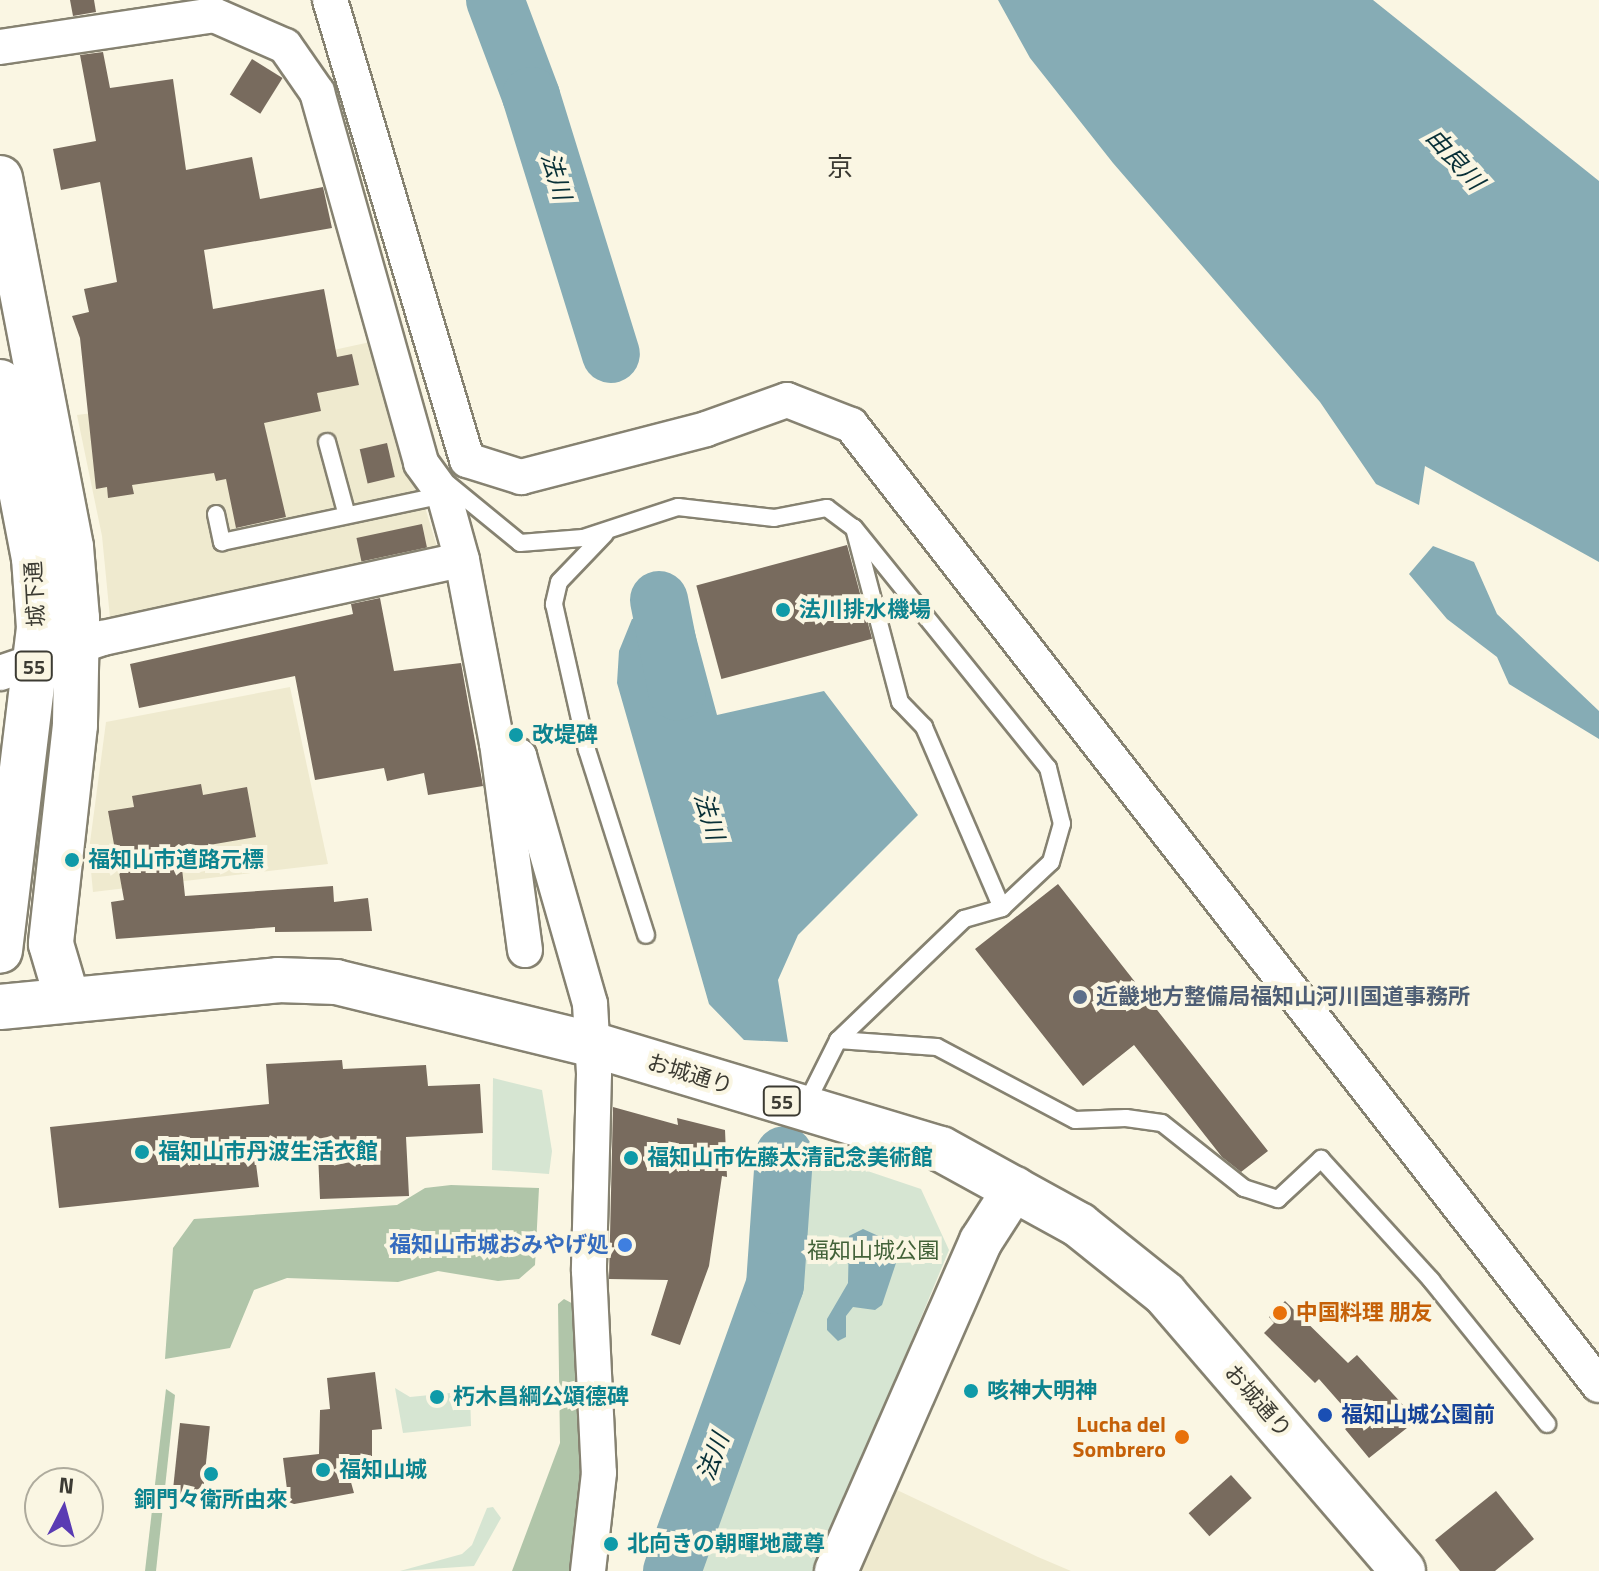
<!DOCTYPE html>
<meta charset="utf-8">
<style>
body{margin:0}
#map{position:relative;width:1599px;height:1571px;overflow:hidden;background:#faf6e3;font-family:"Titillium Web","Noto Sans JP",sans-serif}
div>[style]{position:absolute}
[style*='--x']{left:calc(var(--x)*1px);top:calc(var(--y)*1px);width:calc(var(--w)*1px);rotate:calc(var(--a)*1deg)}
.built>*{inset:0;background:#efeacf}
.green>*{inset:0;background:#d6e5d2}
.forest>*{inset:0;background:#b0c5a9}
.water>*{inset:0;background:#86acb5}
.river>*{height:58px;margin:-29px;padding:0 29px;transform-origin:29px;border-radius:29px;background:#86acb5}
.building>*{inset:0;background:#786b5e;transform-origin:0 0}
.roads{filter:drop-shadow(2px 0 #868271) drop-shadow(-2px 0 #868271) drop-shadow(0 2px #868271) drop-shadow(0 -2px #868271)}
.service>*{height:16px;margin:-8px;padding:0 8px;transform-origin:8px;border-radius:8px;background:#fff}
.minor>*{height:34px;margin:-17px;padding:0 17px;transform-origin:17px;border-radius:17px;background:#fff}
.tertiary>*{height:42px;margin:-21px;padding:0 21px;transform-origin:21px;border-radius:21px;background:#fff}
.primary>*{height:44px;margin:-22px;padding:0 22px;transform-origin:22px;border-radius:22px;background:#fff}
.dots>*{width:22px;height:22px;translate:-50% -50%;box-sizing:border-box;border:4px solid #faf6e3;border-radius:50%}
span{translate:-50% -50%;white-space:nowrap;text-align:center;line-height:1.15;-webkit-text-stroke:8px #faf6e3;paint-order:stroke}
.shield-label span{padding:2px 6px;background:#faf6e3;border:2px solid;border-radius:6px;-webkit-text-stroke-width:0}
.shield-label{font-size:20px;color:#3c3b33;font-weight:700}
.street-label{font-size:22px;color:#3c3b33}
.culture-label{font-size:22px;color:#0d838f;font-weight:700}
.left{translate:0 -50%;text-align:left}
.service-label{font-size:22px;color:#4e5e75;font-weight:700}
.shop-label{font-size:22px;color:#366cbe;font-weight:700}
.right{translate:-100% -50%;text-align:right}
.park-label{font-size:22px;color:#436239}
.food-label{font-size:22px;color:#c56008;font-weight:700}
.transit-label{font-size:22px;color:#164399;font-weight:700}
.water-label{font-size:24px;color:#083037;font-style:italic}
.quarter-label{font-size:26px;color:#3c3b33}
.north{position:absolute;left:24px;top:1467px;width:80px;height:80px;box-sizing:border-box;background:#faf6e3;border:2px solid #aeab9d;border-radius:50%;rotate:6deg;font-size:22px;font-weight:700;line-height:32px;text-align:center;color:#3c3b33}
.north::after{content:'';display:block;margin:auto;width:28px;height:36px;background:#5a3bb3;clip-path:polygon(50% 0,100% 100%,50% 72%,0 100%)}
</style>
<div id="map">
<div class="built">
<i style="clip-path:polygon(375px 341px,440px 557px,111px 628px,102px 536px,77px 415px,192px 400px,190px 381px)"></i>
<i style="clip-path:polygon(290px 687px,328px 864px,93px 892px,89px 850px,106px 722px)"></i>
<i style="clip-path:polygon(897px 1490px,1038px 1557px,1071px 1571px,861px 1571px)"></i>
</div>
<div class="green">
<i style="clip-path:polygon(493px 1078px,542px 1090px,552px 1151px,549px 1174px,492px 1170px)"></i>
<i style="clip-path:polygon(811px 1152px,921px 1189px,949px 1250px,816px 1571px,697px 1571px,802px 1259px)"></i>
<i style="clip-path:polygon(395px 1388px,410px 1397px,470px 1391px,471px 1426px,403px 1433px)"></i>
<i style="clip-path:polygon(493px 1507px,501px 1518px,474px 1566px,400px 1571px,462px 1554px,472px 1545px,487px 1508px)"></i>
</div>
<div class="forest">
<i style="clip-path:polygon(451px 1185px,539px 1188px,535px 1265px,519px 1279px,498px 1281px,438px 1271px,398px 1282px,287px 1278px,254px 1290px,230px 1348px,165px 1359px,173px 1248px,194px 1219px,397px 1205px,425px 1188px)"></i>
<i style="clip-path:polygon(564px 1299px,577px 1306px,585px 1436px,570px 1571px,512px 1571px,560px 1443px,558px 1304px)"></i>
<i style="clip-path:polygon(166px 1389px,175px 1395px,156px 1571px,145px 1571px)"></i>
</div>
<div class="water">
<i style="clip-path:polygon(998px 0,1373px 0,1599px 181px,1599px 562px,1425px 466px,1419px 505px,1376px 484px,1320px 402px,1113px 163px,1030px 58px)"></i>
<i style="clip-path:polygon(1433px 546px,1474px 562px,1497px 614px,1599px 711px,1599px 739px,1509px 684px,1497px 657px,1447px 619px,1409px 574px)"></i>
<i style="clip-path:polygon(688px 607px,717px 715px,824px 691px,918px 815px,798px 935px,778px 980px,788px 1042px,744px 1040px,709px 1004px,617px 683px,619px 651px,632px 619px)"></i>
<i style="clip-path:polygon(863px 1229px,894px 1243px,897px 1260px,882px 1305px,875px 1310px,853px 1307px,846px 1316px,846px 1337px,838px 1341px,827px 1330px,827px 1319px,848px 1283px,849px 1236px)"></i>
</div>
<div class="river">
<i style="--x:495;--y:0;--w:103;--a:69.4"></i>
<i style="--x:531;--y:96;--w:270;--a:72.8"></i>
<i style="--x:659;--y:600;--w:93;--a:78.8"></i>
<i style="--x:672;--y:1571;--w:304;--a:-70.2"></i>
<i style="--x:775;--y:1285;--w:130;--a:-86"></i>
</div>
<div class="building">
<i style="clip-path:polygon(70px 0,94px 0,96px 12px,73px 16px)"></i>
<i style="clip-path:polygon(103px 52px,110px 88px,173px 79px,186px 170px,252px 157px,260px 199px,323px 187px,332px 228px,204px 250px,213px 309px,324px 289px,337px 357px,352px 354px,359px 385px,317px 393px,321px 411px,264px 423px,286px 517px,236px 528px,226px 479px,216px 481px,214px 473px,132px 485px,134px 494px,108px 498px,107px 487px,96px 489px,80px 338px,72px 316px,89px 312px,84px 289px,117px 282px,100px 182px,61px 190px,53px 149px,96px 141px,80px 55px)"></i>
<i style="left:252px;top:59px;width:36px;height:42px;rotate:32deg"></i>
<i style="left:387px;top:443px;width:35px;height:28px;rotate:77deg"></i>
<i style="left:422px;top:524px;width:24px;height:67px;rotate:78deg"></i>
<i style="left:847px;top:545px;width:97px;height:156px;rotate:75deg"></i>
<i style="clip-path:polygon(380px 598px,394px 671px,461px 663px,483px 786px,428px 795px,424px 773px,387px 781px,384px 768px,315px 780px,295px 676px,139px 708px,130px 664px,353px 614px,351px 604px)"></i>
<i style="clip-path:polygon(201px 784px,203px 795px,247px 787px,256px 837px,180px 850px,185px 896px,333px 886px,334px 902px,368px 898px,372px 931px,275px 932px,275px 927px,116px 939px,111px 902px,124px 900px,108px 811px,134px 807px,132px 796px)"></i>
<i style="clip-path:polygon(1058px 884px,1268px 1151px,1241px 1172px,1222px 1157px,1134px 1045px,1083px 1086px,975px 949px)"></i>
<i style="clip-path:polygon(342px 1060px,343px 1069px,426px 1065px,428px 1086px,480px 1084px,483px 1133px,406px 1137px,409px 1196px,320px 1199px,318px 1153px,255px 1156px,259px 1187px,59px 1208px,50px 1127px,269px 1104px,266px 1064px)"></i>
<i style="clip-path:polygon(613px 1107px,678px 1125px,677px 1118px,725px 1130px,727px 1177px,722px 1176px,709px 1266px,680px 1345px,651px 1335px,668px 1280px,609px 1279px)"></i>
<i style="clip-path:polygon(1285px 1301px,1348px 1363px,1357px 1355px,1417px 1420px,1369px 1458px,1345px 1429px,1356px 1421px,1319px 1379px,1315px 1383px,1264px 1333px,1274px 1323px,1269px 1317px)"></i>
<i style="clip-path:polygon(375px 1372px,382px 1429px,372px 1430px,372px 1463px,347px 1468px,354px 1493px,289px 1505px,283px 1458px,319px 1454px,320px 1410px,330px 1409px,327px 1378px)"></i>
<i style="left:180px;top:1423px;width:30px;height:75px;rotate:6deg"></i>
<i style="left:1231px;top:1475px;width:31px;height:57px;rotate:48deg"></i>
<i style="clip-path:polygon(1496px 1491px,1534px 1539px,1495px 1571px,1460px 1571px,1435px 1540px)"></i>
</div>
<div class="roads">
<div class="service">
<i style="--x:327;--y:442;--w:73;--a:74.8"></i>
<i style="--x:448;--y:484;--w:93;--a:39.3"></i>
<i style="--x:520;--y:543;--w:63;--a:-4.5"></i>
<i style="--x:583;--y:538;--w:100;--a:-18.1"></i>
<i style="--x:678;--y:507;--w:97;--a:6.5"></i>
<i style="--x:774;--y:518;--w:54;--a:-10.7"></i>
<i style="--x:827;--y:508;--w:34;--a:37"></i>
<i style="--x:216;--y:514;--w:29;--a:78"></i>
<i style="--x:222;--y:542;--w:227;--a:-12"></i>
<i style="--x:605;--y:534;--w:66;--a:133.8"></i>
<i style="--x:559;--y:582;--w:23;--a:103"></i>
<i style="--x:554;--y:604;--w:150;--a:77.3"></i>
<i style="--x:587;--y:750;--w:194;--a:72.3"></i>
<i style="--x:838;--y:1040;--w:175;--a:-43.8"></i>
<i style="--x:964;--y:919;--w:40;--a:-16"></i>
<i style="--x:1002;--y:908;--w:67;--a:-43.2"></i>
<i style="--x:1051;--y:862;--w:40;--a:-74"></i>
<i style="--x:1062;--y:824;--w:58;--a:-104"></i>
<i style="--x:1048;--y:768;--w:309;--a:-128.9"></i>
<i style="--x:854;--y:528;--w:180;--a:75.2"></i>
<i style="--x:900;--y:702;--w:35;--a:46"></i>
<i style="--x:924;--y:727;--w:197;--a:66.7"></i>
<i style="--x:805;--y:1106;--w:74;--a:-63.4"></i>
<i style="--x:838;--y:1040;--w:99;--a:4"></i>
<i style="--x:937;--y:1047;--w:156;--a:27.9"></i>
<i style="--x:1075;--y:1120;--w:51;--a:-2.2"></i>
<i style="--x:1126;--y:1118;--w:36;--a:8"></i>
<i style="--x:1162;--y:1123;--w:105;--a:38.4"></i>
<i style="--x:1244;--y:1188;--w:36;--a:18"></i>
<i style="--x:1278;--y:1199;--w:59;--a:-42.9"></i>
<i style="--x:1321;--y:1159;--w:164;--a:47.7"></i>
<i style="--x:1431;--y:1280;--w:185;--a:51.1"></i>
</div>
<div class="minor">
<i style="--x:330;--y:0;--w:480;--a:73.4"></i>
<i style="--x:0;--y:47;--w:216;--a:-8.5"></i>
<i style="--x:214;--y:15;--w:77;--a:23.6"></i>
<i style="--x:285;--y:46;--w:56;--a:55.2"></i>
<i style="--x:317;--y:92;--w:385;--a:74.3"></i>
<i style="--x:421;--y:463;--w:39;--a:54"></i>
<i style="--x:444;--y:495;--w:67;--a:74.5"></i>
<i style="--x:462;--y:560;--w:186;--a:79.2"></i>
<i style="--x:497;--y:743;--w:26;--a:31"></i>
<i style="--x:519;--y:756;--w:258;--a:74"></i>
<i style="--x:590;--y:1004;--w:70;--a:86.7"></i>
<i style="--x:594;--y:1074;--w:197;--a:91.5"></i>
<i style="--x:589;--y:1271;--w:202;--a:87.2"></i>
<i style="--x:599;--y:1473;--w:99;--a:96.4"></i>
<i style="--x:467;--y:460;--w:57;--a:17.5"></i>
<i style="--x:521;--y:477;--w:191;--a:-14.5"></i>
<i style="--x:706;--y:429;--w:86;--a:-19.7"></i>
<i style="--x:787;--y:400;--w:69;--a:21.3"></i>
<i style="--x:851;--y:425;--w:1217;--a:52.08"></i>
<i style="--x:0;--y:673;--w:109;--a:-18.8"></i>
<i style="--x:103;--y:638;--w:367;--a:-12.3"></i>
<i style="--x:497;--y:743;--w:209;--a:82.3"></i>
</div>
<div class="tertiary">
<i style="--x:836;--y:1571;--w:360;--a:-66.3"></i>
<i style="--x:981;--y:1241;--w:63;--a:-57.3"></i>
</div>
<div class="primary">
<i style="--x:0;--y:178;--w:376;--a:79.1"></i>
<i style="--x:71;--y:547;--w:71;--a:85.2"></i>
<i style="--x:77;--y:618;--w:107;--a:91.1"></i>
<i style="--x:75;--y:725;--w:220;--a:96.3"></i>
<i style="--x:51;--y:944;--w:56;--a:73.5"></i>
<i style="--x:0;--y:382;--w:179;--a:79.1"></i>
<i style="--x:34;--y:558;--w:70;--a:85.9"></i>
<i style="--x:39;--y:628;--w:325;--a:96.9"></i>
<i style="--x:0;--y:1007;--w:279;--a:-5.5"></i>
<i style="--x:278;--y:980;--w:58;--a:2"></i>
<i style="--x:336;--y:982;--w:262;--a:13.7"></i>
<i style="--x:591;--y:1044;--w:365;--a:16.7"></i>
<i style="--x:941;--y:1149;--w:158;--a:28.8"></i>
<i style="--x:1079;--y:1225;--w:110;--a:38.7"></i>
<i style="--x:1165;--y:1294;--w:365;--a:49.3"></i>
</div>
</div>
<div class="dots">
<i style="left:783px;top:610px;background:#0f9aa8"></i>
<i style="left:516px;top:735px;background:#0f9aa8"></i>
<i style="left:72px;top:860px;background:#0f9aa8"></i>
<i style="left:1080px;top:997px;background:#5c6f8a"></i>
<i style="left:142px;top:1152px;background:#0f9aa8"></i>
<i style="left:631px;top:1158px;background:#0f9aa8"></i>
<i style="left:625px;top:1245px;background:#3f7fe0"></i>
<i style="left:1280px;top:1313px;background:#e8710a"></i>
<i style="left:971px;top:1391px;background:#0f9aa8"></i>
<i style="left:437px;top:1397px;background:#0f9aa8"></i>
<i style="left:1325px;top:1415px;background:#1a4fb4"></i>
<i style="left:1182px;top:1437px;background:#e8710a"></i>
<i style="left:323px;top:1470px;background:#0f9aa8"></i>
<i style="left:211px;top:1474px;background:#0f9aa8"></i>
<i style="left:611px;top:1544px;background:#0f9aa8"></i>
</div>
<div class="shield-label">
<span style="left:34px;top:666px">55</span>
<span style="left:782px;top:1101px">55</span>
</div>
<div class="street-label">
<span style="left:35px;top:594px;rotate:-93deg">城下通</span>
<span style="left:690px;top:1074px;rotate:17deg">お城通り</span>
<span style="left:1258px;top:1401px;rotate:49deg">お城通り</span>
</div>
<div class="culture-label">
<span class="left" style="left:799px;top:610px">法川排水機場</span>
<span class="left" style="left:532px;top:735px">改堤碑</span>
<span class="left" style="left:88px;top:860px">福知山市道路元標</span>
<span class="left" style="left:158px;top:1152px">福知山市丹波生活衣館</span>
<span class="left" style="left:647px;top:1158px">福知山市佐藤太清記念美術館</span>
<span class="left" style="left:987px;top:1391px">咳神大明神</span>
<span class="left" style="left:453px;top:1397px">朽木昌綱公頌德碑</span>
<span class="left" style="left:339px;top:1470px">福知山城</span>
<span style="left:211px;top:1500px">銅門々衛所由來</span>
<span class="left" style="left:627px;top:1544px">北向きの朝暉地蔵尊</span>
</div>
<div class="service-label">
<span class="left" style="left:1096px;top:997px">近畿地方整備局福知山河川国道事務所</span>
</div>
<div class="shop-label">
<span class="right" style="left:609px;top:1245px">福知山市城おみやげ処</span>
</div>
<div class="park-label">
<span style="left:873px;top:1251px">福知山城公園</span>
</div>
<div class="food-label">
<span class="left" style="left:1296px;top:1313px">中国料理 朋友</span>
<span class="right" style="left:1166px;top:1437px">Lucha del<br>Sombrero</span>
</div>
<div class="transit-label">
<span class="left" style="left:1341px;top:1415px">福知山城公園前</span>
</div>
<div class="water-label">
<span style="left:1455px;top:159px;rotate:48deg">由良川</span>
<span style="left:556px;top:176px;rotate:73deg">法川</span>
<span style="left:709px;top:816px;rotate:73deg">法川</span>
<span style="left:713px;top:1457px;rotate:-70deg">法川</span>
</div>
<div class="quarter-label">
<span style="left:840px;top:167px">京</span>
</div>
<div class="north">N</div>
</div>
